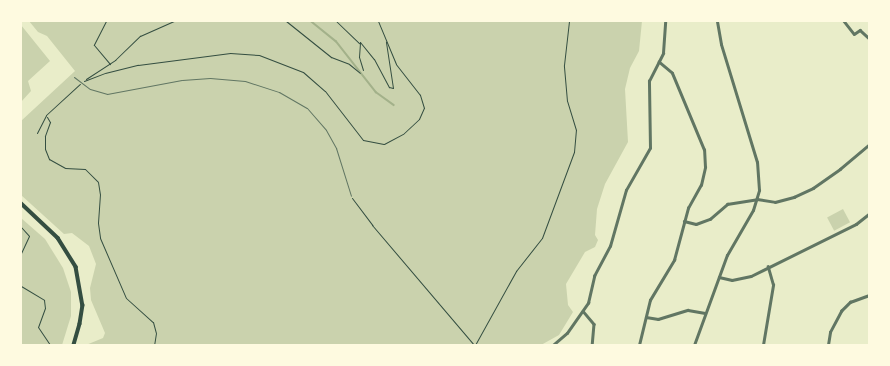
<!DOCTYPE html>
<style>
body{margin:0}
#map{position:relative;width:890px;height:366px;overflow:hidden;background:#e9edc9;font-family:"Fira Sans Condensed",sans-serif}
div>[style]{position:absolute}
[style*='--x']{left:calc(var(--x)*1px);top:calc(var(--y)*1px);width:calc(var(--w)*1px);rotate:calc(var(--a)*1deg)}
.green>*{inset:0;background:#cad2ad;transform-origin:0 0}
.stream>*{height:1.5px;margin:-0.75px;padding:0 0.75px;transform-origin:0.75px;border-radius:0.75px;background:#a3b18a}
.path>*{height:1px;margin:-0.5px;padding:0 0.5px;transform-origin:0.5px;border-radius:0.5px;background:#344e41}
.service>*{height:1px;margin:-0.5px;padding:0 0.5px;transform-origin:0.5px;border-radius:0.5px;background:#617663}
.minor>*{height:2.5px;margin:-1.25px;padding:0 1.25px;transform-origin:1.25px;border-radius:1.25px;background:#617663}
.tertiary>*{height:3px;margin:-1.5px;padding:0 1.5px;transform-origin:1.5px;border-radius:1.5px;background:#617663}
.primary>*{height:3.5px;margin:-1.75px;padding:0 1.75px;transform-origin:1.75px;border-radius:1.75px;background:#344e41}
span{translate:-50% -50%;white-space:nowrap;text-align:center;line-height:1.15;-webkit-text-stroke:3px #fefae0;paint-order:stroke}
.frame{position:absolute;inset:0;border:22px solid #fefae0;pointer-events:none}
</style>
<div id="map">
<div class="green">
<i style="clip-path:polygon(29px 21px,642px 21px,639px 51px,630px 68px,625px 89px,628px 142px,605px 184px,597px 209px,595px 235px,598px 240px,595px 247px,585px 252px,566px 284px,568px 305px,573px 312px,559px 335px,541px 345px,86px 345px,103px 338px,105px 333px,91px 300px,90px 288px,96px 264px,89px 246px,72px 233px,64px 234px,21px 195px,21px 121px,75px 71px,47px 36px,38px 32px)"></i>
<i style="clip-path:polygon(21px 25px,50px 61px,28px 81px,31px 91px,21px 102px)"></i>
<i style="left:843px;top:209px;width:15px;height:18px;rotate:62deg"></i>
<i style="clip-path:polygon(21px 218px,45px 239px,63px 268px,71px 292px,71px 316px,62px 345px,21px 345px)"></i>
</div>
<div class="stream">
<i style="--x:311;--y:21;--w:32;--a:39"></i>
<i style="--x:336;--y:41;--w:65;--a:51.9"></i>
<i style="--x:376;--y:92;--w:22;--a:36"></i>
</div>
<div class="path">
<i style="--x:106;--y:21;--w:27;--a:117"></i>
<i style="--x:94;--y:45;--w:25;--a:50"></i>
<i style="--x:286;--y:21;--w:58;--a:38.7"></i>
<i style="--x:331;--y:57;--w:19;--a:21"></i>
<i style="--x:349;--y:64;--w:14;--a:39"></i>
<i style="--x:336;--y:21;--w:32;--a:44"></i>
<i style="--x:363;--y:70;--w:14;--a:-107"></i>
<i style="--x:359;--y:57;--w:15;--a:-86"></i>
<i style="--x:360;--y:42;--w:22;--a:51"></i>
<i style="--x:374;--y:59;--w:32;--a:62"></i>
<i style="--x:389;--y:87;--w:4;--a:14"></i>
<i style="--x:393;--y:88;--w:47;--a:-98.7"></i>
<i style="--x:86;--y:79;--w:35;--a:-33"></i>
<i style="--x:115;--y:60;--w:35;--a:-44"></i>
<i style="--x:140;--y:36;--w:37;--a:-24"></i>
<i style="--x:84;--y:81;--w:22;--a:-21"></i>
<i style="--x:105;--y:73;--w:34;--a:-14"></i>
<i style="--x:138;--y:65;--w:93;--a:-7.4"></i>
<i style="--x:230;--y:53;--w:29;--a:4"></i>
<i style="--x:259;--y:55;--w:47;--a:21.1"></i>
<i style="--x:303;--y:72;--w:29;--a:41"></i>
<i style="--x:325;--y:91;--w:62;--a:52.2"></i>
<i style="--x:363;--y:140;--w:21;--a:11"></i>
<i style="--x:384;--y:144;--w:21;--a:-28"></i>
<i style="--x:403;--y:134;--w:22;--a:-43"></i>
<i style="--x:419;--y:119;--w:12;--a:-66"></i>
<i style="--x:424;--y:108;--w:14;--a:-107"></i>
<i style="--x:420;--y:95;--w:39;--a:-128"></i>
<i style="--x:396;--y:64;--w:47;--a:-112.7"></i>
<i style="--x:47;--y:117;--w:6;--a:59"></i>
<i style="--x:50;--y:122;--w:15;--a:110"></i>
<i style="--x:45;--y:136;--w:13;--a:90"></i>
<i style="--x:45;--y:149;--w:11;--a:68"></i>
<i style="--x:49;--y:159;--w:18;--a:29"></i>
<i style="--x:65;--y:168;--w:20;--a:3"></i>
<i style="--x:85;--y:169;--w:18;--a:45"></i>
<i style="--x:98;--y:182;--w:12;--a:81"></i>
<i style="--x:100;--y:194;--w:29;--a:94"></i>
<i style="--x:98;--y:223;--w:15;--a:82"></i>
<i style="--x:100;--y:238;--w:65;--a:66.6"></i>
<i style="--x:126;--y:298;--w:36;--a:42"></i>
<i style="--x:153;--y:322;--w:11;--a:75"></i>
<i style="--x:156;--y:333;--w:12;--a:99"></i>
<i style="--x:37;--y:133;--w:20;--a:-63"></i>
<i style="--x:46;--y:115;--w:46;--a:-42.4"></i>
<i style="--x:352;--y:198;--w:34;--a:53"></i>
<i style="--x:372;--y:225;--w:157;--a:49.6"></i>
<i style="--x:21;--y:227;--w:12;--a:48"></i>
<i style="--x:29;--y:236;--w:19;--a:115"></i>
<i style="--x:21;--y:286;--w:27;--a:31"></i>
<i style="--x:44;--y:300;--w:8;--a:83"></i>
<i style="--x:45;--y:308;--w:20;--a:110"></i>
<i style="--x:38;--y:327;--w:22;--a:56"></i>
<i style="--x:475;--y:345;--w:85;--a:-61"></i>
<i style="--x:516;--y:271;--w:42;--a:-51.8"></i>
<i style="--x:542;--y:238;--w:92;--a:-69.6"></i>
<i style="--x:574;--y:152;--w:22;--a:-85"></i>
<i style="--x:576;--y:130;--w:30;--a:-107"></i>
<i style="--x:567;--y:101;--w:36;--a:-95"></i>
<i style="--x:564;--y:65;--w:44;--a:-83.5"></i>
</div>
<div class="service">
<i style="--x:74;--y:77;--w:20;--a:37"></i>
<i style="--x:90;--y:89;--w:18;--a:16"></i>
<i style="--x:107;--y:94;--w:76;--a:-10.6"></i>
<i style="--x:182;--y:80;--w:28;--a:-4"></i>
<i style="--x:210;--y:78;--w:35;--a:5"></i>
<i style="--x:245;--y:81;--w:36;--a:18"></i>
<i style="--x:279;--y:92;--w:32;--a:30"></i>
<i style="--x:307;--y:108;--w:29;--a:49"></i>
<i style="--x:326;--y:130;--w:21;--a:61"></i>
<i style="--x:336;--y:148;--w:50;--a:72.6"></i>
</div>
<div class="minor">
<i style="--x:844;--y:21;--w:16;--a:52"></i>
<i style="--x:854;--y:34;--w:7;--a:-34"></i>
<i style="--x:860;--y:30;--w:12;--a:42"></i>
<i style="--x:684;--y:221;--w:12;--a:14"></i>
<i style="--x:696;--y:224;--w:15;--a:-20"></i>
<i style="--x:710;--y:219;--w:23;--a:-41"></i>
<i style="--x:727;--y:204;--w:30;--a:-9"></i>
<i style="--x:757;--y:199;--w:18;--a:9"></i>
<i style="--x:775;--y:202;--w:20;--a:-15"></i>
<i style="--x:794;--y:197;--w:21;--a:-25"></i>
<i style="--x:813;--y:188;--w:33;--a:-35"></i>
<i style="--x:840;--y:169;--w:38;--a:-40"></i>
<i style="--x:719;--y:277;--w:13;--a:13"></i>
<i style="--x:732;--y:280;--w:19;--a:-12"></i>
<i style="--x:751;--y:276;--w:117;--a:-26.3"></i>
<i style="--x:856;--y:224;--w:16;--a:-38"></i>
<i style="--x:583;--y:311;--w:17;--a:50"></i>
<i style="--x:594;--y:324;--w:21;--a:95"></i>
<i style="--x:646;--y:317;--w:12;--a:9"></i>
<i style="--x:658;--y:319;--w:31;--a:-17"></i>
<i style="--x:688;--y:310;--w:17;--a:10"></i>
<i style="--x:553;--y:345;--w:18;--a:-41"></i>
<i style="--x:567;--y:333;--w:37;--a:-55"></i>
<i style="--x:588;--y:303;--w:28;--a:-77"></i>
<i style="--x:594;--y:276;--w:34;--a:-62"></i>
<i style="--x:610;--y:246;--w:58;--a:-74.1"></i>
<i style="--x:626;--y:190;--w:48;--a:-60.3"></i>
<i style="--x:650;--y:148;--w:67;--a:-90.9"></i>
<i style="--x:649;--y:81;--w:31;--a:-63"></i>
<i style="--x:663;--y:53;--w:32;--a:-86"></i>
<i style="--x:639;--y:345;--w:46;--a:-76.3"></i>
<i style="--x:650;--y:300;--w:47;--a:-59"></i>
<i style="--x:674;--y:260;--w:54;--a:-74.9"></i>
<i style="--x:688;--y:208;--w:26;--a:-61"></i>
<i style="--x:701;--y:185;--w:18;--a:-77"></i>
<i style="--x:705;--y:167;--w:17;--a:-93"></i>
<i style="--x:704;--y:150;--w:83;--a:-112.6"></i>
<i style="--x:672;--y:73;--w:17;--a:-140"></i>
<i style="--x:763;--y:345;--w:61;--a:-80.5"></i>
<i style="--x:773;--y:285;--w:19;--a:-106"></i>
<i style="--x:828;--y:345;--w:13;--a:-81"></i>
<i style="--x:830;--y:332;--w:24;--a:-62"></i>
<i style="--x:841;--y:311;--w:13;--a:-45"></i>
<i style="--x:850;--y:302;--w:20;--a:-20"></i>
</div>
<div class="tertiary">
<i style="--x:694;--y:345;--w:96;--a:-69.9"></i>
<i style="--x:727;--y:255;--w:52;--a:-60"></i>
<i style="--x:753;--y:210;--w:21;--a:-73"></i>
<i style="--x:759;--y:190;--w:28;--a:-94"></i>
<i style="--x:757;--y:162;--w:123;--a:-107"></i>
<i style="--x:721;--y:44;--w:23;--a:-100"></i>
</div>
<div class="primary">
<i style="--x:21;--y:203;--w:51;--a:43.4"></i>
<i style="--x:58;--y:238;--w:34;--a:58"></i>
<i style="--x:76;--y:267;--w:39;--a:80"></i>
<i style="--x:83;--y:305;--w:19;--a:99"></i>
<i style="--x:80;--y:324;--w:22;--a:106"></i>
</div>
<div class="frame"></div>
</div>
